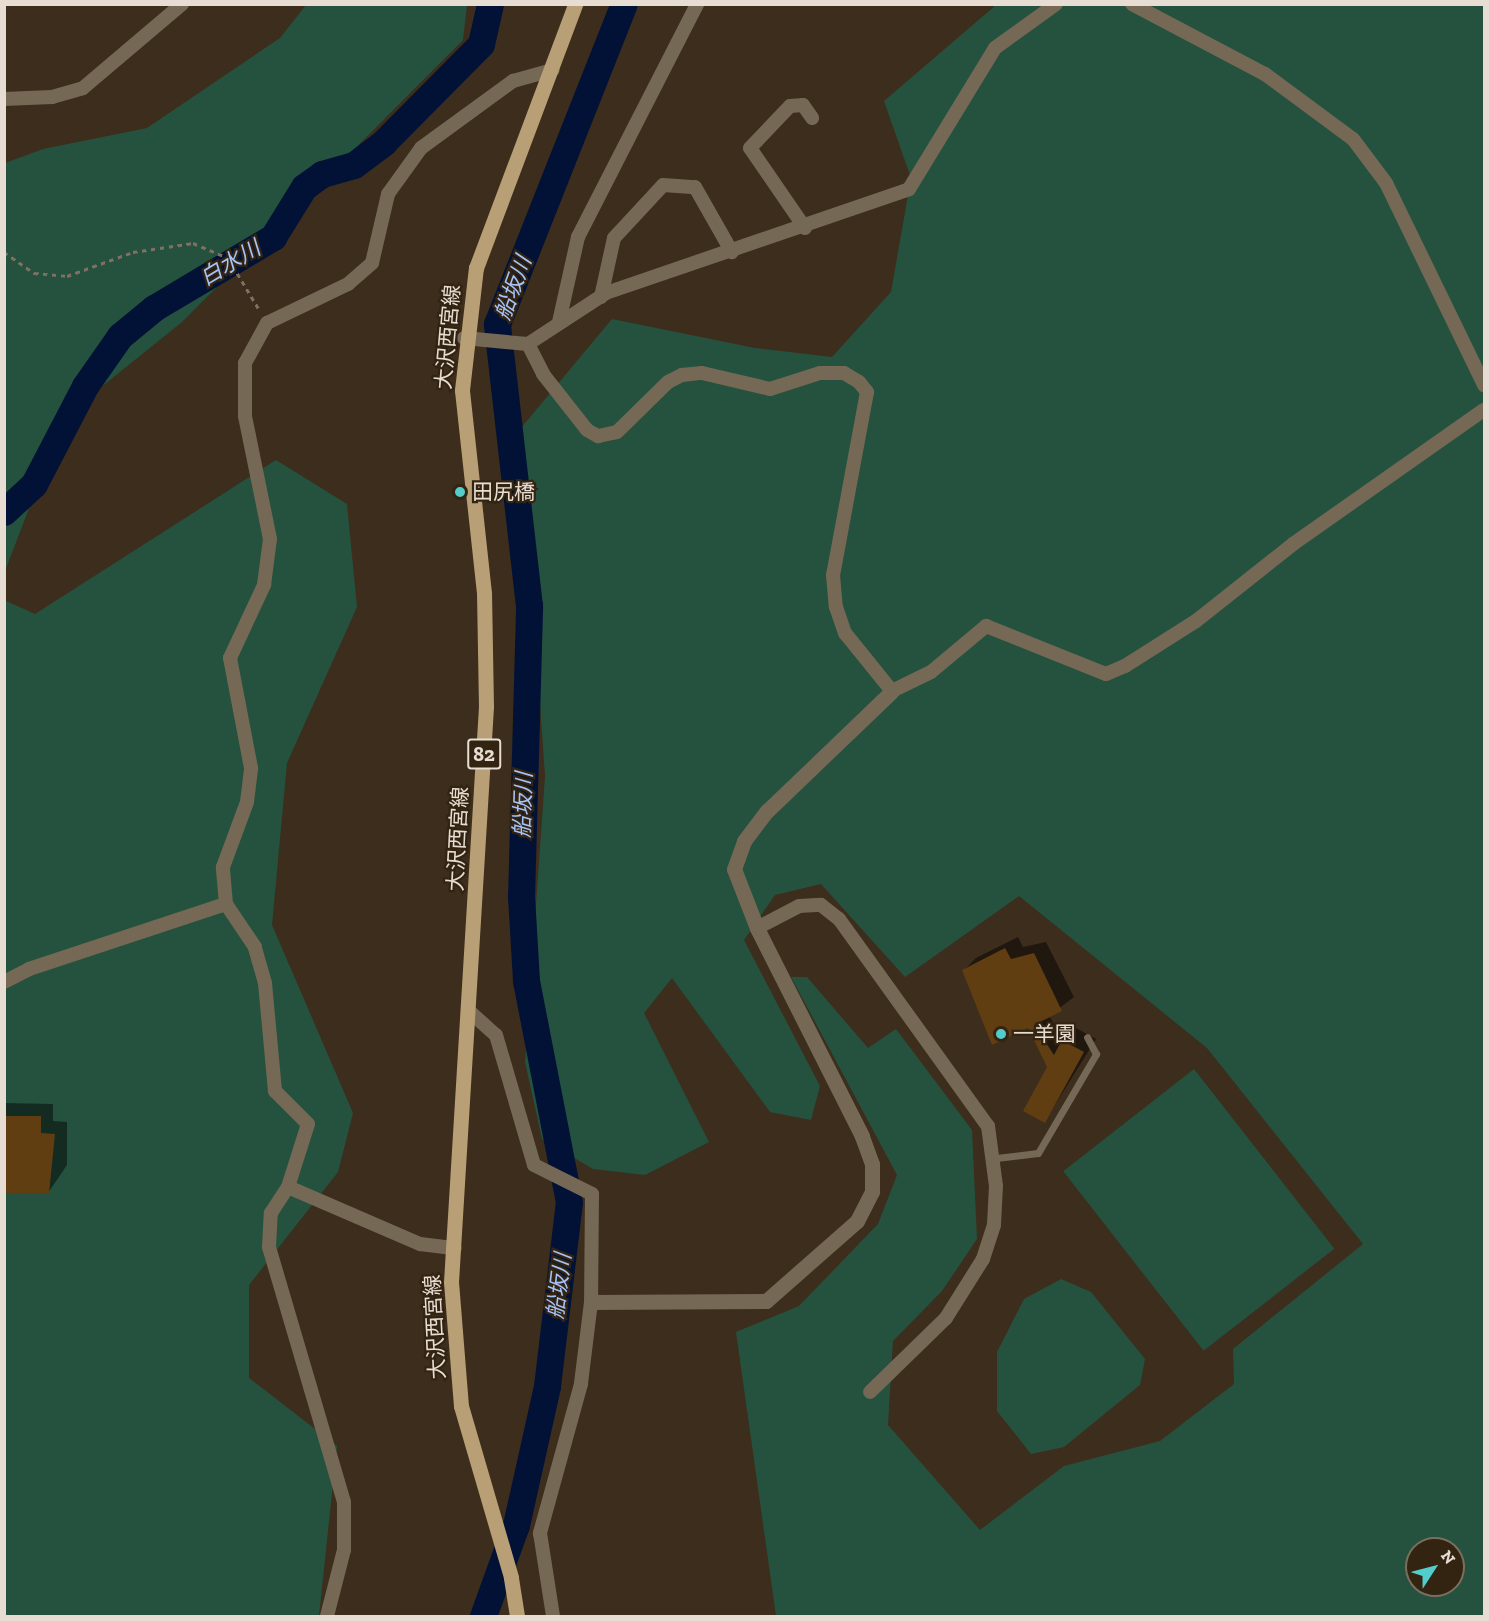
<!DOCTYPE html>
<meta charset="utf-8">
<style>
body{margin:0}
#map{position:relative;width:1489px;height:1621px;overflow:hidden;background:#3d2d1c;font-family:"Zilla Slab","Noto Sans JP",serif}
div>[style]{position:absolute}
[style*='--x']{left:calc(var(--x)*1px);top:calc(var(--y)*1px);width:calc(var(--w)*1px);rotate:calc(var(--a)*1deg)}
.green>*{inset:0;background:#25523e;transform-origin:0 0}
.shadow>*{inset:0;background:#0007}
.river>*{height:27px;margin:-13.5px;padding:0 13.5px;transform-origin:13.5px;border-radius:13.5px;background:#021236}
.building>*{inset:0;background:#603e11}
.path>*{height:3px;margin-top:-1.5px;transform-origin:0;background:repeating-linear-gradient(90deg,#7e7062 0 4.5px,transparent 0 9px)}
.service>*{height:7px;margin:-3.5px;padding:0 3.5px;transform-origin:3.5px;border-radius:3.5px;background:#756955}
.minor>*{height:14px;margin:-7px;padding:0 7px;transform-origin:7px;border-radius:7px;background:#756955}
.tertiary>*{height:15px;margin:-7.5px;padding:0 7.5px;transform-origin:7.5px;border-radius:7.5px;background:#756955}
.primary>*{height:15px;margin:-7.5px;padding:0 7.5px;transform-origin:7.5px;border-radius:7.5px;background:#b89f76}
.dots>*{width:16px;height:16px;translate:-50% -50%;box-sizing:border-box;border:3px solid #332412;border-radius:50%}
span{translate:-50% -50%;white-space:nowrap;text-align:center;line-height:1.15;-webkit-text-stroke:4.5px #332412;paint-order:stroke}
.shield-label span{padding:2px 4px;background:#332412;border:2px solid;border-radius:4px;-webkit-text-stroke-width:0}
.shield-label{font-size:20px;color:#e7ddd2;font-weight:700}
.street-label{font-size:21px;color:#e7ddd2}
.poi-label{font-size:21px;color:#e7ddd2}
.left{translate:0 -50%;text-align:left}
.water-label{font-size:22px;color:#a5c4fa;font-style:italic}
.frame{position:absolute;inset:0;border:6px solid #e7ddd2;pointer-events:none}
.north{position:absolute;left:1405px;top:1537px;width:60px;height:60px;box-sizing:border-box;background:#332412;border:2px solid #7b6e5f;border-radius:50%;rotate:54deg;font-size:16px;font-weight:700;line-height:24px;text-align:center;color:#e7ddd2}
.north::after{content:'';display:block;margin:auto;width:21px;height:27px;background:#53cdcb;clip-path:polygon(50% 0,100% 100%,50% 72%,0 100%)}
</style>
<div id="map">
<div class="green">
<i style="clip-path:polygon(306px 5px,467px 5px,463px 40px,182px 322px,64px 417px,5px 571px,5px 163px,43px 149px,147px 128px,280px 38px)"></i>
<i style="clip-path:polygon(evenodd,996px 5px,1484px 5px,1484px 1616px,776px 1616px,736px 1332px,799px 1306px,878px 1224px,897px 1175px,791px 977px,807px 977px,868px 1048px,896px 1029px,972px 1130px,977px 1239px,942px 1291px,893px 1341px,888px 1425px,980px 1530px,1064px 1466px,1160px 1441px,1234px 1384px,1233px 1349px,1363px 1244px,1207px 1048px,1019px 896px,905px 977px,821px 884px,775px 895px,744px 940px,820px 1086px,811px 1120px,770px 1112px,672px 978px,644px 1013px,709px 1142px,645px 1175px,593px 1169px,542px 1139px,525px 1062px,545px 776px,521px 428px,612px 319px,755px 348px,832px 357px,891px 292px,911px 178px,884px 101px,996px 5px,1417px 1549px,1453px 1549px,1453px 1585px,1417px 1585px,1417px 1549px)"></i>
<i style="clip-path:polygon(276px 460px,347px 504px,357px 607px,287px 763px,272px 925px,353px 1113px,338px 1172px,249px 1285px,249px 1378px,337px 1446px,319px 1616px,5px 1616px,4px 600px,35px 614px)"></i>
<i style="left:1194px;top:1069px;width:228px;height:166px;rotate:52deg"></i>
<i style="clip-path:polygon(1061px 1279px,1091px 1292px,1145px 1359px,1140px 1385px,1064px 1447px,1031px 1454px,997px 1411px,997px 1352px,1024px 1299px)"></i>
</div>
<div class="shadow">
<i style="clip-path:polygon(1018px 937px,1023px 947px,1046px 942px,1074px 997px,1049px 1016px,1065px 1040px,1076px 1028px,1096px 1039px,1045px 1121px,1049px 1067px,1028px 1026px,964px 970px,976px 958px)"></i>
<i style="clip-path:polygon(4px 1103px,53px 1104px,53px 1121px,67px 1122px,67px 1165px,48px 1193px,4px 1192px)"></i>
</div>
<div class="river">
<i style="--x:4;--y:512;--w:41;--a:-43"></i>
<i style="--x:34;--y:484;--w:110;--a:-62.5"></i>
<i style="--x:85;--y:386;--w:61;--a:-55"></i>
<i style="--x:120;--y:336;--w:44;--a:-39.5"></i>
<i style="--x:154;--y:308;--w:139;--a:-30.8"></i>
<i style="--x:273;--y:237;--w:59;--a:-58.2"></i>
<i style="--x:304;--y:187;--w:22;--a:-36"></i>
<i style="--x:322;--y:174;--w:33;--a:-16"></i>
<i style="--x:354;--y:165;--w:38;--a:-37"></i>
<i style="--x:384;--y:142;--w:138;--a:-45.3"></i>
<i style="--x:481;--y:44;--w:41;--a:-77.3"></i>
<i style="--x:483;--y:1616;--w:97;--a:-70.1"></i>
<i style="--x:516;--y:1525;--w:142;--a:-77.4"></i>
<i style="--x:547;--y:1386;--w:185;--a:-83.2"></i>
<i style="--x:569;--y:1202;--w:226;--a:-101"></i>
<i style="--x:526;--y:980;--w:83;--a:-93.4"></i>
<i style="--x:521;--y:897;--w:291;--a:-88.4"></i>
<i style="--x:529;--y:606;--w:284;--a:-96.5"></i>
<i style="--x:497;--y:324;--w:344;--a:-68.4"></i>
</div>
<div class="building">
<i style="clip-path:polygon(1005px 948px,1011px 959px,1034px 953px,1062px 1011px,1034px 1025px,1054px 1055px,1062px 1040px,1084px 1052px,1045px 1123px,1023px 1111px,1047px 1067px,1028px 1028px,992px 1045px,962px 970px)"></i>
<i style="clip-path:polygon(4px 1116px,41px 1116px,41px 1133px,55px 1134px,49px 1194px,4px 1193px)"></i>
</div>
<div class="path">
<i style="--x:4;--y:252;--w:37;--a:35"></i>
<i style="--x:34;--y:273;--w:33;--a:5"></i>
<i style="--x:67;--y:276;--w:70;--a:-20"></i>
<i style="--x:133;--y:252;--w:61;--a:-8.5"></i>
<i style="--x:193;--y:243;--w:38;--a:23"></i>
<i style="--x:228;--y:258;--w:62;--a:58.9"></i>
</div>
<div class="service">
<i style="--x:996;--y:1158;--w:42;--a:-6.8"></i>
<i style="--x:1038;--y:1153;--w:115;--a:-59.6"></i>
<i style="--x:1096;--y:1054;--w:19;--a:-118"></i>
</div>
<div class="minor">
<i style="--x:1132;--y:4;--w:150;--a:27.8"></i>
<i style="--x:1265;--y:74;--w:109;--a:36.5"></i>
<i style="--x:1353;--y:139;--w:55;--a:53.1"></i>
<i style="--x:1386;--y:183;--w:225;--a:64.1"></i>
<i style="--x:4;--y:99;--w:48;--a:-2.4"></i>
<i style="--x:52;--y:97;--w:32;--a:-16"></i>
<i style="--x:83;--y:88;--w:130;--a:-40.3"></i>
<i style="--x:805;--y:228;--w:97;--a:-124.5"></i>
<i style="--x:750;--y:148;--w:58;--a:-46.4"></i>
<i style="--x:790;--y:106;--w:13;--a:-4"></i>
<i style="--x:803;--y:105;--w:16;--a:55"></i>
<i style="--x:601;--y:297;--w:60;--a:-77.6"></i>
<i style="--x:614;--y:238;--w:72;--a:-47.2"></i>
<i style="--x:663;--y:185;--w:32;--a:4"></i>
<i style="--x:695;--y:187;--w:75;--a:60.4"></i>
<i style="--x:559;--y:322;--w:87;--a:-77.4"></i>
<i style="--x:578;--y:237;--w:262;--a:-62.9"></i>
<i style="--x:464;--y:338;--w:64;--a:5.4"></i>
<i style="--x:528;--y:344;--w:93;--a:-33.2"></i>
<i style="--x:606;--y:293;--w:320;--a:-18.9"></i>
<i style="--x:909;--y:189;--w:165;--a:-58.6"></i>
<i style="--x:995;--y:48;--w:75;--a:-35.8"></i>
<i style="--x:528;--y:344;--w:34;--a:63"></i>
<i style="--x:543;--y:374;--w:71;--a:51.8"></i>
<i style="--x:587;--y:430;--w:13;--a:29"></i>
<i style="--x:598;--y:436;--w:19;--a:-12"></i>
<i style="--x:617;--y:432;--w:71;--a:-44.4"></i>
<i style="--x:668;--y:382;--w:16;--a:-27"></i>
<i style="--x:682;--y:375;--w:20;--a:-6"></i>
<i style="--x:702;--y:373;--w:70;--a:13.2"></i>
<i style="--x:770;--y:389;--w:52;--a:-17.7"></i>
<i style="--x:820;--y:373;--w:24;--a:0"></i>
<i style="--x:844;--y:373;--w:17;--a:31"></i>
<i style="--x:859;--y:382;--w:13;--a:51"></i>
<i style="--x:867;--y:392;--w:186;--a:100.5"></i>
<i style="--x:833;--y:575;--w:32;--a:85"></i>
<i style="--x:836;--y:607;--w:28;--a:71"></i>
<i style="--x:845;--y:633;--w:75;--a:51"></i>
<i style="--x:892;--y:691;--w:43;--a:-26"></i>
<i style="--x:931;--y:672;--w:72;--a:-39.9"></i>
<i style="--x:986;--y:626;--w:129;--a:21.8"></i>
<i style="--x:1106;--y:674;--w:21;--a:-23"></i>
<i style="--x:1125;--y:666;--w:84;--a:-32.4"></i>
<i style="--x:1196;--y:621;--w:124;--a:-38.4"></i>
<i style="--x:1293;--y:544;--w:233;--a:-35.1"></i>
<i style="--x:757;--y:928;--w:47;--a:-27.6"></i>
<i style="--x:799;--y:906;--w:22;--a:-3"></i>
<i style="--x:821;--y:905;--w:23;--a:38"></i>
<i style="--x:839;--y:919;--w:255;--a:54.3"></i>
<i style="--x:988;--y:1126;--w:61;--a:82.4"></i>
<i style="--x:996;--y:1186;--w:39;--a:93"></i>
<i style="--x:994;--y:1225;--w:36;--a:108"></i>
<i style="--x:983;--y:1259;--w:70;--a:122.1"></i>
<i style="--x:946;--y:1318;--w:106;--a:135.8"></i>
<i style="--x:4;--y:982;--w:28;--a:-27"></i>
<i style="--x:29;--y:969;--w:207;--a:-18.3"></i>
<i style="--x:469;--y:1011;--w:36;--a:42"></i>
<i style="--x:496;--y:1035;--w:135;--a:73.7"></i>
<i style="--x:534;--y:1165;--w:65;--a:26.6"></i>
<i style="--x:592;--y:1194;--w:108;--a:90.5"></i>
<i style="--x:591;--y:1302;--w:83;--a:97"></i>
<i style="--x:581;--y:1384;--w:155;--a:105.4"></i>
<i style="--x:540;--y:1533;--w:84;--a:81.1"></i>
<i style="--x:288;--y:1187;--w:144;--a:23.4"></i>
<i style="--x:420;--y:1244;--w:35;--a:7"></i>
<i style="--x:327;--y:1616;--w:68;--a:-75.6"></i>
<i style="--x:344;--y:1550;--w:48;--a:-90"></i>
<i style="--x:344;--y:1502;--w:266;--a:-106.4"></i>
<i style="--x:269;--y:1247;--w:34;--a:-87"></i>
<i style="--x:271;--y:1213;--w:31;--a:-57"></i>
<i style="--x:288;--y:1187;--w:66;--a:-72.4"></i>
<i style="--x:308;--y:1124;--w:47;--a:-135"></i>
<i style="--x:275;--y:1091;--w:108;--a:-95.3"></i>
<i style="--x:265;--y:983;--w:37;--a:-106"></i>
<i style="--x:255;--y:947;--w:52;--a:-124"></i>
<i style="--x:226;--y:904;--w:37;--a:-95"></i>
<i style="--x:223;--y:867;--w:69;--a:-69.7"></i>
<i style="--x:247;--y:802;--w:34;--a:-83"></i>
<i style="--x:251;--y:768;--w:112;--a:-100.8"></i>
<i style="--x:230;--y:658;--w:81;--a:-65"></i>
<i style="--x:264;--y:585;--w:46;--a:-82.6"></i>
<i style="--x:270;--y:539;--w:126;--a:-101.5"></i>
<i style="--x:245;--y:416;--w:53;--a:-90"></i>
<i style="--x:245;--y:363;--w:46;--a:-61.2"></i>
<i style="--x:267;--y:323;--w:90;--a:-25.7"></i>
<i style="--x:348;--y:284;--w:32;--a:-41"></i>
<i style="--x:372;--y:263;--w:71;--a:-76.9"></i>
<i style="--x:388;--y:194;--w:57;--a:-54.3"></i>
<i style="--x:421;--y:148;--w:114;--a:-36.1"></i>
<i style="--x:513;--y:81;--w:41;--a:-15.4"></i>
</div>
<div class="tertiary">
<i style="--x:591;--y:1302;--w:175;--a:-0.3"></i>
<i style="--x:766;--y:1301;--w:121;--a:-41.3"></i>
<i style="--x:857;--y:1221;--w:33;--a:-63"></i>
<i style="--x:872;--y:1192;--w:28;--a:-90"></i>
<i style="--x:872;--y:1164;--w:30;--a:-110"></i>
<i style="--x:862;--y:1136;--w:233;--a:-116.8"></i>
<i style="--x:757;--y:928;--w:63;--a:-111.3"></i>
<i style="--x:734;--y:869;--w:30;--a:-70"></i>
<i style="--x:744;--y:841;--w:38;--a:-53"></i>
<i style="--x:767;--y:811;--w:173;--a:-43.8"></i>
</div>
<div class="primary">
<i style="--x:517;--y:1616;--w:39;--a:-99"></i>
<i style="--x:511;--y:1577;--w:178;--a:-106.3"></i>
<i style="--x:461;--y:1406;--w:124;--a:-94.6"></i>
<i style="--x:451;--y:1282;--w:576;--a:-86.52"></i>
<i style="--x:486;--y:707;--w:114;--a:-91"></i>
<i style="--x:484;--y:593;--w:204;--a:-96.2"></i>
<i style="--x:462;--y:390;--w:123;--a:-83.5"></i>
<i style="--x:476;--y:268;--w:282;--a:-69.4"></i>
</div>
<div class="dots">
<i style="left:460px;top:492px;background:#53cdcb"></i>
<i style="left:1001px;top:1034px;background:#53cdcb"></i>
</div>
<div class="shield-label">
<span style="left:484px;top:754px">82</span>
</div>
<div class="street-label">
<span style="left:448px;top:337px;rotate:-85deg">大沢西宮線</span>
<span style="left:458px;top:839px;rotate:-87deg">大沢西宮線</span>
<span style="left:435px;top:1327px;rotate:-93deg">大沢西宮線</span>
</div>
<div class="poi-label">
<span class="left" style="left:472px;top:492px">田尻橋</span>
<span class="left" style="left:1013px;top:1034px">一羊園</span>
</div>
<div class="water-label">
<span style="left:230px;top:263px;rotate:-31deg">白水川</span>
<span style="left:513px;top:288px;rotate:-70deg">船坂川</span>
<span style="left:523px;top:805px;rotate:-88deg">船坂川</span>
<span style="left:559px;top:1286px;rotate:-83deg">船坂川</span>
</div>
<div class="frame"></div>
<div class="north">N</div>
</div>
